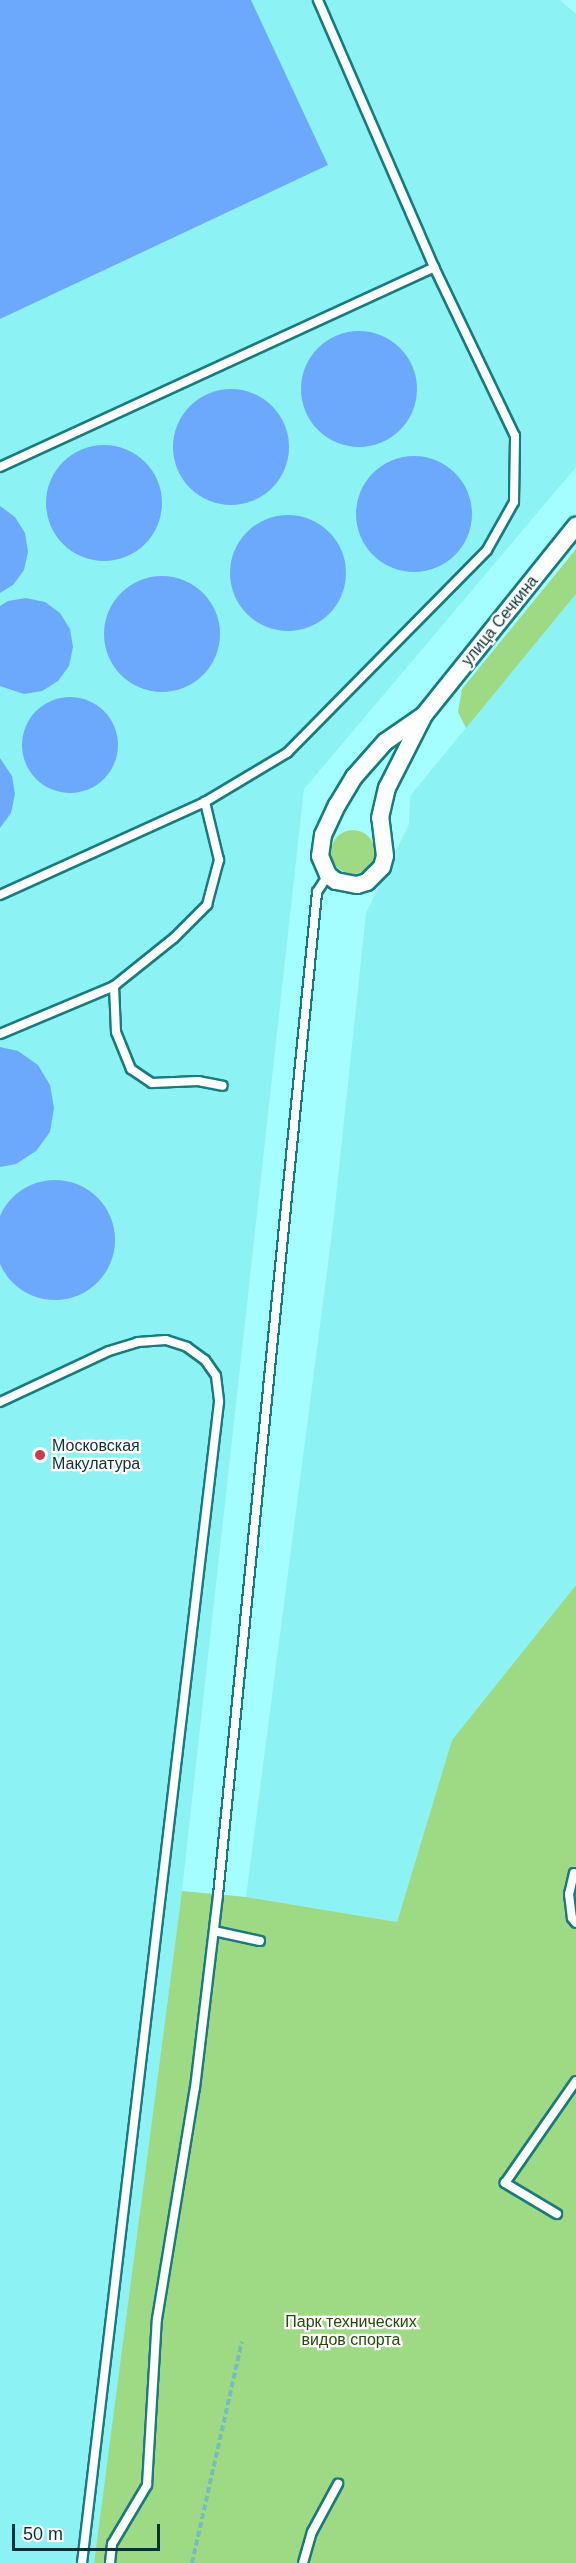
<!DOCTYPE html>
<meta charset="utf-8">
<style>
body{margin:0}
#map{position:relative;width:576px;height:2563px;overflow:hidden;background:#a4fdfe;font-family:Arial,sans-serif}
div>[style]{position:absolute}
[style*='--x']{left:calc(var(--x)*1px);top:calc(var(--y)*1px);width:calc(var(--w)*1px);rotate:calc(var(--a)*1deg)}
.built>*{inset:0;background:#8df2f3}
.green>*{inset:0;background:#9ed983}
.round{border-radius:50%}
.water>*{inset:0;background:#6ca9fc}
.path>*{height:4px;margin-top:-2px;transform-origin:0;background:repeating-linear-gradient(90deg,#74bebf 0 6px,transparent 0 9px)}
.roads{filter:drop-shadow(2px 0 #167c7d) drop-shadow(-2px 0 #167c7d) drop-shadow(0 2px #167c7d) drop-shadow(0 -2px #167c7d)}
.service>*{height:8px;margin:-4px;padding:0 4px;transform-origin:4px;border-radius:4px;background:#fff}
.minor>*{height:16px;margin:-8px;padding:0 8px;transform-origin:8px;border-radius:8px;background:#fff}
.dots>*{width:16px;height:16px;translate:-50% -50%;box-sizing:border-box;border:3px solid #fff;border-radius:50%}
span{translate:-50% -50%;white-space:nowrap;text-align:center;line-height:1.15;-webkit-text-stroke:4.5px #fff;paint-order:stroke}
.street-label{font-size:16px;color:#0b3233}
.poi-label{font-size:16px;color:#0b3233}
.left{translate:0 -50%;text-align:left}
.park-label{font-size:16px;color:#234a0b}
.scale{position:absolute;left:12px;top:2524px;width:148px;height:27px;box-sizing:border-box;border:3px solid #0b3233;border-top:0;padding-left:8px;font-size:18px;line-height:21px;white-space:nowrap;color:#0b3233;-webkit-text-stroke:4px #fff;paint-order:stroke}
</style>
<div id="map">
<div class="built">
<i style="clip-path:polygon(0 0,560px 0,576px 14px,576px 467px,304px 789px,182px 1891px,94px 2563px,0 2563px)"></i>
<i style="clip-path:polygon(576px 594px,576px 1585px,452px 1740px,397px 1922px,246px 1897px,333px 1225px,366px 913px,409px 824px,410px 796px)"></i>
</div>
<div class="green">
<i style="clip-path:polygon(576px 549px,576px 594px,466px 728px,458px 712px,462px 689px)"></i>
<i class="round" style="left:331px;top:830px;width:44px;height:44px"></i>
<i style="clip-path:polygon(576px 1585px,576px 2563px,94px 2563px,182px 1891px,246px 1897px,397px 1922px,452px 1740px)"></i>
</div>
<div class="water">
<i style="clip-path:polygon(0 0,251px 0,328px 165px,0 319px)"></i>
<i class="round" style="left:301px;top:331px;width:116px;height:116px"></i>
<i class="round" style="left:173px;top:389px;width:116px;height:116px"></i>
<i class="round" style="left:46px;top:445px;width:116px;height:116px"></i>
<i class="round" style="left:356px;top:456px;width:116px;height:116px"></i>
<i style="clip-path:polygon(0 506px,15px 517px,25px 533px,28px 552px,24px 570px,13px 585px,0 593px)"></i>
<i class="round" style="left:230px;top:515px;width:116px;height:116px"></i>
<i class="round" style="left:104px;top:576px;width:116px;height:116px"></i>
<i style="clip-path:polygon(26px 598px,45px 602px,60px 613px,70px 629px,73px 647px,69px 666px,58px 681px,42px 691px,24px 694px,0 686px,0 606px,8px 601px)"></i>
<i class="round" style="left:22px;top:697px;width:96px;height:96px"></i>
<i style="clip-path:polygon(0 758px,12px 776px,15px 794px,11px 813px,0 828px)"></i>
<i style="clip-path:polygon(0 1047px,18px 1051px,38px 1065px,50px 1085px,54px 1108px,50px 1132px,36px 1151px,16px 1164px,0 1167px)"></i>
<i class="round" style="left:-5px;top:1180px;width:120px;height:120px"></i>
</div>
<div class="path">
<i style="--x:192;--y:2563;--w:227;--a:-77.3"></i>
</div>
<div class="roads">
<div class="service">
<i style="--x:0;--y:467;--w:478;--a:-24.7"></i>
<i style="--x:0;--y:895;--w:225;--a:-24.4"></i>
<i style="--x:205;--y:802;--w:96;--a:-30.9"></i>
<i style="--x:287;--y:753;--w:285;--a:-45.4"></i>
<i style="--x:487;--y:550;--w:55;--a:-60.6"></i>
<i style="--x:514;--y:502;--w:66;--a:-89.1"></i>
<i style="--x:515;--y:436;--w:187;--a:-115.6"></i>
<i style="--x:434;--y:267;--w:291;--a:-113.5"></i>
<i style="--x:114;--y:986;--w:46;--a:87.5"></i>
<i style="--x:116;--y:1032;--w:40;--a:68"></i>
<i style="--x:131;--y:1069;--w:25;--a:34"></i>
<i style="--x:152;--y:1083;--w:46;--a:-2.5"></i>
<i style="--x:198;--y:1081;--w:25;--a:11"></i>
<i style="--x:0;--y:1034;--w:124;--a:-22.8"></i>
<i style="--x:114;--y:986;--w:77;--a:-38.7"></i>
<i style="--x:174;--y:938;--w:47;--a:-45"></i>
<i style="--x:207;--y:905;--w:47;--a:-75.1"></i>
<i style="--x:219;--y:860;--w:60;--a:-103.6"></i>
<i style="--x:0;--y:1402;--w:120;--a:-25.1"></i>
<i style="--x:109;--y:1351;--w:30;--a:-17"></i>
<i style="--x:138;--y:1342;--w:28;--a:-4"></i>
<i style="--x:166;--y:1340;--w:22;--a:18"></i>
<i style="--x:187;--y:1347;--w:22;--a:36"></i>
<i style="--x:205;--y:1360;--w:19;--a:55"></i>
<i style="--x:216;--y:1376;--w:26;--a:83"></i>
<i style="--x:219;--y:1402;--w:1169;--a:96.73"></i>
<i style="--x:574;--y:1873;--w:22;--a:103"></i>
<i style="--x:569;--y:1894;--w:24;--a:83"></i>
<i style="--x:572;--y:1918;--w:6;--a:51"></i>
<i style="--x:214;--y:1931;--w:47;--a:12.3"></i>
<i style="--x:557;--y:2214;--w:61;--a:-149.2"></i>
<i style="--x:505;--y:2183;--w:124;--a:-55.2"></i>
<i style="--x:110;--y:2563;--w:19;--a:-84"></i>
<i style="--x:112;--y:2544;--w:69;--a:-59.3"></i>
<i style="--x:147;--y:2485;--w:166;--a:-86.6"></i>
<i style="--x:157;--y:2319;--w:234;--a:-80.7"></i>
<i style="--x:195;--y:2088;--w:194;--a:-83.2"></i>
<i style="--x:218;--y:1895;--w:1008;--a:-84.36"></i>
<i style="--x:317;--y:892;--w:20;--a:-57"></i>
<i style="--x:303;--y:2563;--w:32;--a:-74"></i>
<i style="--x:312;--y:2532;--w:55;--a:-61.6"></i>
</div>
<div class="minor">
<i style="--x:424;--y:715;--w:47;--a:145.3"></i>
<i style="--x:385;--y:742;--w:47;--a:131.5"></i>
<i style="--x:354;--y:777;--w:33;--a:121"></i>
<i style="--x:337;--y:805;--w:33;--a:115"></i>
<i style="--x:323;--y:835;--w:21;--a:98"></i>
<i style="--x:320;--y:856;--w:21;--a:67"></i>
<i style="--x:328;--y:875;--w:10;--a:37"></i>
<i style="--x:336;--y:881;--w:21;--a:11"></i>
<i style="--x:357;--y:885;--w:10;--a:-17"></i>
<i style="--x:367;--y:882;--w:21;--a:-45"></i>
<i style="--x:382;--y:867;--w:11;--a:-75"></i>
<i style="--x:385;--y:856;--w:38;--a:-97"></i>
<i style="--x:380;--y:818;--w:31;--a:-77"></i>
<i style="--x:387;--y:788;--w:82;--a:-63.1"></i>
<i style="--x:424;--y:715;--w:243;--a:-51.2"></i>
</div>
</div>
<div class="dots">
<i style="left:40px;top:1455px;background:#cc3b51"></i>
</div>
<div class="street-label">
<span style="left:500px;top:621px;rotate:-51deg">улица Сечкина</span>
</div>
<div class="poi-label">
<span class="left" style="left:52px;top:1455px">Московская<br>Макулатура</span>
</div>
<div class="park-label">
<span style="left:351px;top:2331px">Парк технических<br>видов спорта</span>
</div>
<div class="scale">50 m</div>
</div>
